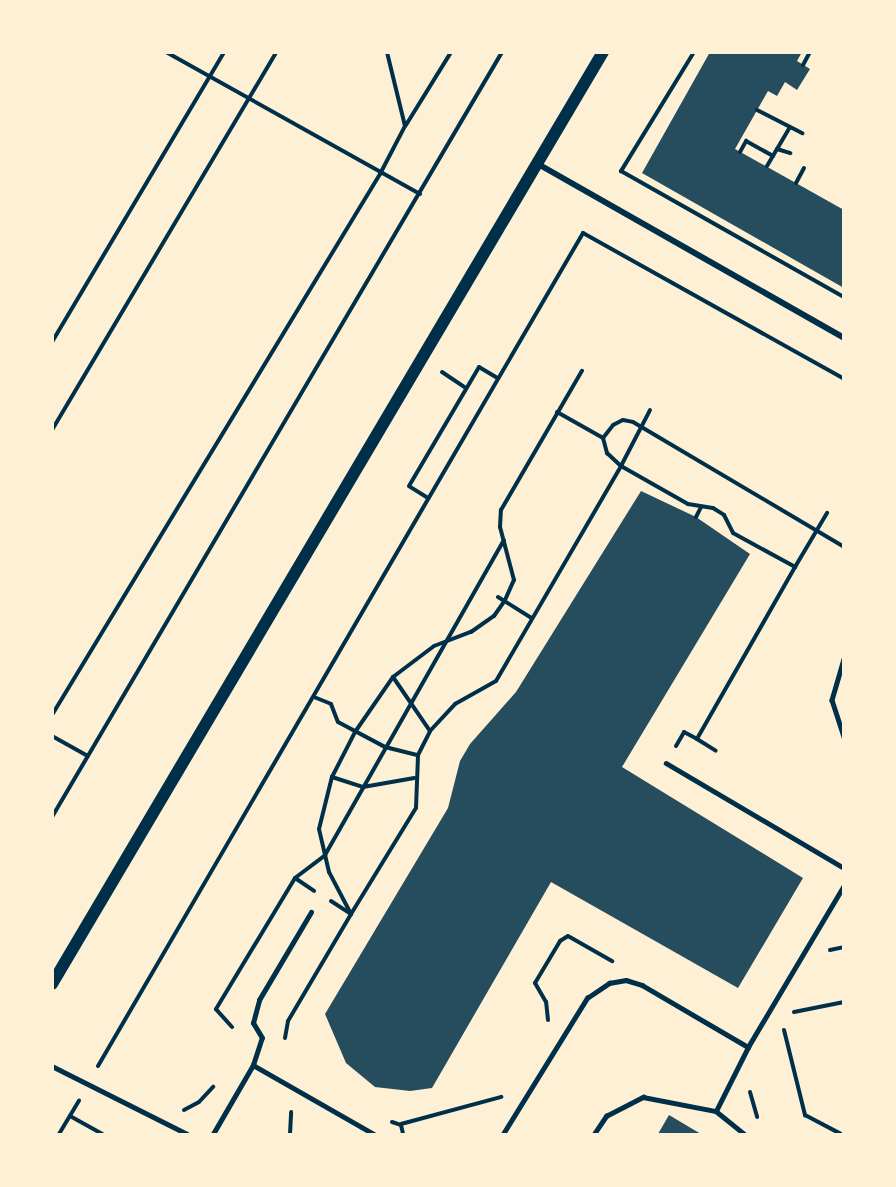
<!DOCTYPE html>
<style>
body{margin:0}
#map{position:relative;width:896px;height:1187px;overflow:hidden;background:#fdf0d5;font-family:"Work Sans",sans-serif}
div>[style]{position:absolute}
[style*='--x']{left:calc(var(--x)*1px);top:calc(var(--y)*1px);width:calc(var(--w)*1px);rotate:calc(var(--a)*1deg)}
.building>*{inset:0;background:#264d5e}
.path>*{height:4px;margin:-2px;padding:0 2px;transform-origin:2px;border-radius:2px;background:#003049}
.service>*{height:4.5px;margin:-2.25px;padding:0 2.25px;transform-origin:2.25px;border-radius:2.25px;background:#003049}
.minor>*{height:6px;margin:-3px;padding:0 3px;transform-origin:3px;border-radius:3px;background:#003049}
.secondary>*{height:12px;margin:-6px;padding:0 6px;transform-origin:6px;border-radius:6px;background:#003049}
span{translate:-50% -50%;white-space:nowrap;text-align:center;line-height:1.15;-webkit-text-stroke:4.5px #fdf0d5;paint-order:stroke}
.frame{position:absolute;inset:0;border:54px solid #fdf0d5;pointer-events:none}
</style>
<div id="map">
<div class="building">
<i style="clip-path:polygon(710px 52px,802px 52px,797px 61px,810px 69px,797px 90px,785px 82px,777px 96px,768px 91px,735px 149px,844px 210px,844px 288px,642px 173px)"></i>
<i style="clip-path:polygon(641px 491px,696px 517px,750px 554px,622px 767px,803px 878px,738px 988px,551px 882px,432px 1088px,410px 1091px,375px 1087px,346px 1063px,325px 1014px,448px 808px,460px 761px,470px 744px,516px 692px)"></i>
<i style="clip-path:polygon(669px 1115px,701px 1134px,658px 1134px)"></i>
</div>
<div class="path">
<i style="--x:166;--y:52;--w:291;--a:29.2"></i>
<i style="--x:694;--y:52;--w:140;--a:121.5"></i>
<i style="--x:621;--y:171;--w:256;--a:29.5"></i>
<i style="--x:803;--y:65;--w:15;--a:-62"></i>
<i style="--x:757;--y:110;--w:51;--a:27.1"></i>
<i style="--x:406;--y:125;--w:86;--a:-58.3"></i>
<i style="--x:777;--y:149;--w:14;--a:17"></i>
<i style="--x:740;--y:152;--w:13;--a:-61"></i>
<i style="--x:746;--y:141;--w:31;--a:29"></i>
<i style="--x:767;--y:166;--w:45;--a:-59.5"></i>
<i style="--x:796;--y:183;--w:17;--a:-62"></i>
<i style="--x:52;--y:342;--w:337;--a:-59.3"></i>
<i style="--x:442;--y:372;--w:29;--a:34"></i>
<i style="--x:557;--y:412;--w:53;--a:29.5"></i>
<i style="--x:603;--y:438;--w:16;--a:-52"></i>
<i style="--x:613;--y:425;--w:11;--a:-27"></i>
<i style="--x:623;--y:420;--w:10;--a:11"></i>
<i style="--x:633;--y:422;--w:245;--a:30.6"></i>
<i style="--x:52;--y:430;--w:439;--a:-59.3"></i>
<i style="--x:603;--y:438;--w:16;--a:75"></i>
<i style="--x:607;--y:453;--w:19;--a:43"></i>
<i style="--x:621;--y:466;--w:63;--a:-62.6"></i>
<i style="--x:428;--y:498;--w:22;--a:-148"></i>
<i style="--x:409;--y:486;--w:138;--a:-59.5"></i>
<i style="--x:479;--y:367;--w:21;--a:31"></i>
<i style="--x:696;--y:517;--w:11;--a:-63"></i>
<i style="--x:795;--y:567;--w:63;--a:-59.3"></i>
<i style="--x:498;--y:597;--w:40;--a:32"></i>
<i style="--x:393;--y:677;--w:65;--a:55.6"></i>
<i style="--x:314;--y:697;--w:18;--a:22"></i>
<i style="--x:331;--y:704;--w:19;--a:69"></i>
<i style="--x:338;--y:722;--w:53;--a:28"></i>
<i style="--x:385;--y:747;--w:34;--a:14"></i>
<i style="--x:52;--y:715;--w:633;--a:-58.77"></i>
<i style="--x:380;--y:174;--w:54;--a:-62.5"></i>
<i style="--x:405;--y:126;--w:76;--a:-103.7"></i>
<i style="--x:52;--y:736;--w:41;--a:29.1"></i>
<i style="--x:676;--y:746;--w:16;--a:-60"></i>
<i style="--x:684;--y:732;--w:15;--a:28"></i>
<i style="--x:332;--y:777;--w:33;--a:18"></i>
<i style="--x:363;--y:787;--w:52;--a:-10"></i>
<i style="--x:52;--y:817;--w:888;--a:-59.53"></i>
<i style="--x:295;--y:878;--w:23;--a:34"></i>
<i style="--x:331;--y:901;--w:24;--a:33"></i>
<i style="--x:351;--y:914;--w:124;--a:-58.5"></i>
<i style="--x:416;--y:808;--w:53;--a:-87.8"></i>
<i style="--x:418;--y:755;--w:27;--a:-63"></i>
<i style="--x:430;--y:731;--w:37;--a:-47"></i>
<i style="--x:455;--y:704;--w:47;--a:-29.3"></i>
<i style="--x:496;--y:681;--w:249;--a:-59.8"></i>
<i style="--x:621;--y:466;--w:77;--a:29.6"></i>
<i style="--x:688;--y:504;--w:25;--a:9"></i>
<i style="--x:713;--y:508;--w:13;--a:32"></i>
<i style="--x:724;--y:515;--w:20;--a:63"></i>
<i style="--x:733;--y:533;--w:71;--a:28.7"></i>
<i style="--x:795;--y:567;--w:198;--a:119.7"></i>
<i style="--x:697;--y:739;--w:22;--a:32"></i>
<i style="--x:830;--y:950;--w:14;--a:-12"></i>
<i style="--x:794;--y:1012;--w:51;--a:-11.3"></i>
<i style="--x:548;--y:1020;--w:18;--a:-96"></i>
<i style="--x:546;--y:1002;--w:22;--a:-120"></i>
<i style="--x:535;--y:983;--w:49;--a:-59.2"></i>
<i style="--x:560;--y:941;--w:9;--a:-32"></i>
<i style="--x:568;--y:936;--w:51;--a:29.6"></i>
<i style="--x:232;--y:1027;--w:24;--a:-132"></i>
<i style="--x:216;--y:1009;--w:153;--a:-58.9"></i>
<i style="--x:295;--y:878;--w:38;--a:-37"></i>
<i style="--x:325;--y:855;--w:362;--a:-60.4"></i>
<i style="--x:784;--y:1030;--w:88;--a:76.1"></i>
<i style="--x:805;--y:1115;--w:41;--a:27.8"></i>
<i style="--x:285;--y:1038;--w:17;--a:-80"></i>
<i style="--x:288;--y:1021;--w:124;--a:-59.5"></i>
<i style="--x:351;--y:914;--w:47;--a:-117.6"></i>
<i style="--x:329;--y:872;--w:44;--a:-103.1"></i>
<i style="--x:319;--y:829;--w:54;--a:-76"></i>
<i style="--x:332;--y:777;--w:51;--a:-62.9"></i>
<i style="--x:355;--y:732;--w:67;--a:-55.4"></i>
<i style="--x:393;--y:677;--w:51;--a:-37.1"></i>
<i style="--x:434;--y:646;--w:40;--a:-21"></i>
<i style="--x:471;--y:632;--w:28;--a:-35"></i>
<i style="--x:494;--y:616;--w:19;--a:-55"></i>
<i style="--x:505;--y:600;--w:22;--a:-66"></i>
<i style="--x:514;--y:580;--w:55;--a:-104.8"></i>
<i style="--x:500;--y:527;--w:17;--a:-87"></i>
<i style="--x:501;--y:510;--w:161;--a:-59.8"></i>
<i style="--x:98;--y:1066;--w:964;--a:-59.79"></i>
<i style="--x:583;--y:233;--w:299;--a:29.2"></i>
<i style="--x:750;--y:1092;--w:26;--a:74"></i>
<i style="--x:184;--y:1110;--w:17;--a:-28"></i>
<i style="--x:199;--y:1102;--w:21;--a:-47"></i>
<i style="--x:70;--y:1116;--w:37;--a:29"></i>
<i style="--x:392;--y:1122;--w:9;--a:18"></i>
<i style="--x:401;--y:1125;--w:9;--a:77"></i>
<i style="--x:401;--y:1124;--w:104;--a:-15.1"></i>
<i style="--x:59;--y:1134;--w:39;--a:-59"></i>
<i style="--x:290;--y:1134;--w:22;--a:-87"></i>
</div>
<div class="service">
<i style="--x:844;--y:659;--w:43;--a:106.3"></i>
<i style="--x:832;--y:700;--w:40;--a:72"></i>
<i style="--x:666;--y:763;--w:207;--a:30.5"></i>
<i style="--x:253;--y:1065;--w:28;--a:-72"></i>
<i style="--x:262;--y:1038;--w:17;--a:-121"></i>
<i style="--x:253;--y:1023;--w:24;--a:-75"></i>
<i style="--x:259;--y:1000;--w:102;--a:-59.4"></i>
<i style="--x:52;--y:1066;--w:151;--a:26.7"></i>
<i style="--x:716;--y:1111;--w:72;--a:-63.4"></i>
<i style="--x:213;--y:1134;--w:80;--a:-59.9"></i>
<i style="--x:253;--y:1065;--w:139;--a:29.7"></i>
<i style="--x:503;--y:1134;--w:160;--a:-58.3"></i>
<i style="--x:587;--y:998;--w:27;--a:-34"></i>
<i style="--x:609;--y:983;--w:17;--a:-10"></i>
<i style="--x:626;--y:980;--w:17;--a:17"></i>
<i style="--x:642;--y:985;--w:123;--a:30.3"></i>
<i style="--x:748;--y:1047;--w:188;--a:-59.3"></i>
<i style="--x:594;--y:1134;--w:22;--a:-56"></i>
<i style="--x:606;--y:1116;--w:42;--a:-27.2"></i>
<i style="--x:643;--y:1097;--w:74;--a:10.9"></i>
<i style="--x:716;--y:1111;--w:36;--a:39"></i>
</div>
<div class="minor">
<i style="--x:538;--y:164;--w:352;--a:29.6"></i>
</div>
<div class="secondary">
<i style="--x:52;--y:984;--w:1083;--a:-59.41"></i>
</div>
<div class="frame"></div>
</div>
